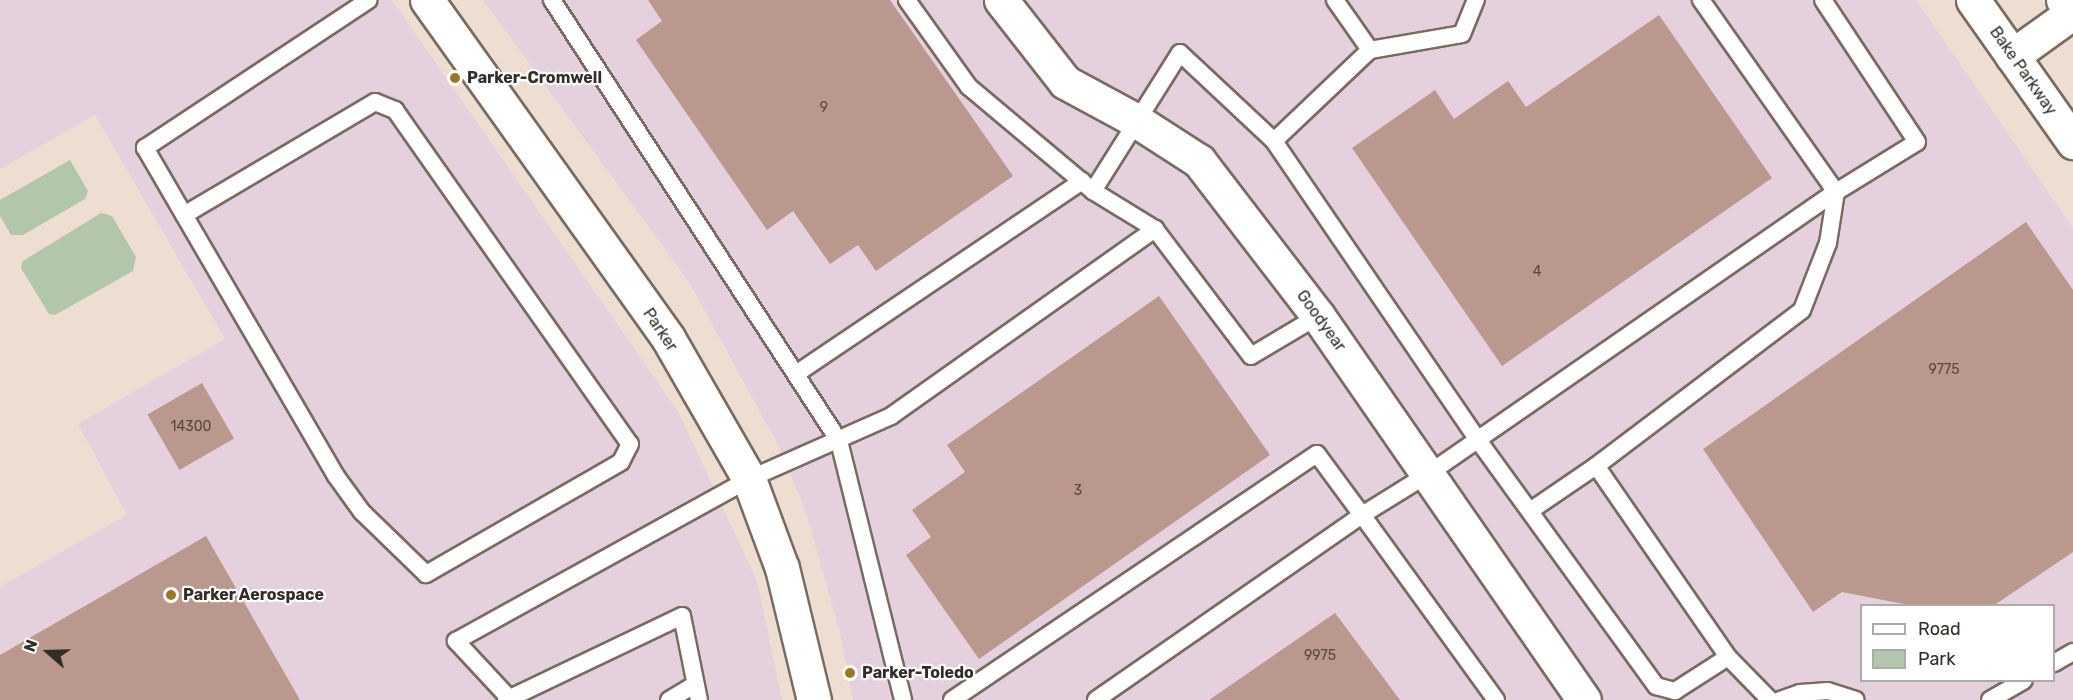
<!DOCTYPE html>
<style>
body{margin:0}
#map{position:relative;width:2073px;height:700px;overflow:hidden;background:#eeddd1;font-family:Rubik,sans-serif}
div>[style]{position:absolute}
[style*='--x']{left:calc(var(--x)*1px);top:calc(var(--y)*1px);width:calc(var(--w)*1px);rotate:calc(var(--a)*1deg)}
.commercial>*{inset:0;background:#e5d0de}
.green>*{inset:0;background:#b1c6ab}
.building>*{inset:0;background:#bb988d;transform-origin:0 0}
.roads{filter:drop-shadow(2px 0 #796b5f) drop-shadow(-2px 0 #796b5f) drop-shadow(0 2px #796b5f) drop-shadow(0 -2px #796b5f)}
.service>*{height:16px;margin:-8px;padding:0 8px;transform-origin:8px;border-radius:8px;background:#fff}
.minor>*{height:33px;margin:-16.5px;padding:0 16.5px;transform-origin:16.5px;border-radius:16.5px;background:#fff}
.tertiary>*{height:33px;margin:-16.5px;padding:0 16.5px;transform-origin:16.5px;border-radius:16.5px;background:#fff}
.secondary>*{height:33px;margin:-16.5px;padding:0 16.5px;transform-origin:16.5px;border-radius:16.5px;background:#fff}
.primary>*{height:33px;margin:-16.5px;padding:0 16.5px;transform-origin:16.5px;border-radius:16.5px;background:#fff}
.dots>*{width:16px;height:16px;translate:-50% -50%;box-sizing:border-box;border:3px solid #fff;border-radius:50%}
span{translate:-50% -50%;white-space:nowrap;text-align:center;line-height:1.15;-webkit-text-stroke:4.5px #fff;paint-order:stroke}
.number-label{font-size:14px;color:#554841}
.number-label span{-webkit-text-stroke-width:0}
.street-label{font-size:16px;color:#332d28}
.poi-label{font-size:16px;color:#332d28;font-weight:700}
.left{translate:0 -50%;text-align:left}
.legend{position:absolute;left:1860px;top:604px;width:195px;height:78px;box-sizing:border-box;background:#fff;border:2px solid #adaba9;margin:0;padding:8px 10px;list-style:none;font-size:18px;color:#332d28}
.legend li{display:flex;align-items:center;gap:12px;height:30px}
.legend b{width:30px;border:2px solid #adaba9}
.north{position:absolute;left:18px;top:622px;width:60px;height:60px;-webkit-text-stroke:4px #fff;paint-order:stroke;rotate:290deg;font-size:16px;font-weight:700;line-height:24px;text-align:center;color:#332d28}
.north::after{content:'';display:block;margin:auto;width:21px;height:27px;background:#332d28;clip-path:polygon(50% 0,100% 100%,50% 72%,0 100%)}
</style>
<div id="map">
<div class="commercial">
<i style="clip-path:polygon(0 0,392px 0,679px 413px,757px 581px,782px 700px,0 700px,0 587px,127px 515px,78px 424px,225px 339px,95px 115px,0 169px)"></i>
<i style="clip-path:polygon(evenodd,483px 0,1916px 0,2073px 228px,2073px 700px,853px 700px,839px 629px,805px 509px,777px 443px,689px 282px,483px 0,1862px 606px,2054px 606px,2054px 680px,1862px 680px,1862px 606px)"></i>
</div>
<div class="green">
<i style="clip-path:polygon(70px 160px,88px 191px,85px 199px,23px 235px,11px 235px,0 216px,0 200px)"></i>
<i style="clip-path:polygon(101px 213px,112px 216px,136px 257px,133px 271px,55px 315px,49px 314px,21px 268px,23px 261px)"></i>
</div>
<div class="building">
<i style="clip-path:polygon(648px 0,890px 0,1013px 176px,876px 271px,858px 245px,830px 264px,793px 211px,767px 230px,636px 40px,662px 21px)"></i>
<i style="clip-path:polygon(1659px 15px,1772px 178px,1502px 366px,1352px 148px,1435px 90px,1454px 119px,1508px 81px,1526px 107px)"></i>
<i style="clip-path:polygon(2026px 222px,2073px 290px,2073px 552px,1993px 606px,1914px 606px,1842px 592px,1813px 612px,1703px 449px)"></i>
<i style="clip-path:polygon(1159px 296px,1270px 455px,979px 659px,906px 555px,931px 537px,912px 510px,965px 472px,947px 445px)"></i>
<i style="left:202px;top:383px;width:64px;height:63px;rotate:60deg"></i>
<i style="clip-path:polygon(206px 536px,300px 700px,0 700px,0 655px)"></i>
<i style="clip-path:polygon(1335px 613px,1400px 700px,1209px 700px)"></i>
</div>
<div class="roads">
<div class="service">
<i style="--x:552;--y:0;--w:526;--a:56.94"></i>
<i style="--x:839;--y:441;--w:267;--a:76.1"></i>
<i style="--x:1335;--y:0;--w:61;--a:55"></i>
<i style="--x:1274;--y:141;--w:362;--a:55.7"></i>
<i style="--x:1478;--y:440;--w:304;--a:54.1"></i>
<i style="--x:1656;--y:686;--w:20;--a:15"></i>
<i style="--x:1675;--y:691;--w:63;--a:-32.7"></i>
<i style="--x:1728;--y:657;--w:60;--a:45.7"></i>
<i style="--x:1093;--y:191;--w:163;--a:-57.8"></i>
<i style="--x:1180;--y:53;--w:129;--a:43.1"></i>
<i style="--x:1274;--y:141;--w:132;--a:-43.5"></i>
<i style="--x:1370;--y:50;--w:93;--a:-9.9"></i>
<i style="--x:1462;--y:34;--w:37;--a:-68"></i>
<i style="--x:184;--y:215;--w:222;--a:-30.6"></i>
<i style="--x:375;--y:102;--w:22;--a:22"></i>
<i style="--x:395;--y:110;--w:408;--a:54.9"></i>
<i style="--x:630;--y:444;--w:20;--a:117"></i>
<i style="--x:621;--y:462;--w:225;--a:150.1"></i>
<i style="--x:426;--y:574;--w:89;--a:-135.9"></i>
<i style="--x:362;--y:512;--w:44;--a:-125.8"></i>
<i style="--x:336;--y:476;--w:380;--a:-120.2"></i>
<i style="--x:145;--y:148;--w:268;--a:-33.5"></i>
<i style="--x:1155;--y:229;--w:159;--a:52.9"></i>
<i style="--x:1251;--y:356;--w:78;--a:-30.8"></i>
<i style="--x:796;--y:374;--w:345;--a:-34"></i>
<i style="--x:1530;--y:511;--w:80;--a:-34.3"></i>
<i style="--x:1728;--y:657;--w:232;--a:-124.6"></i>
<i style="--x:1596;--y:466;--w:258;--a:-37.1"></i>
<i style="--x:1802;--y:310;--w:72;--a:-68.8"></i>
<i style="--x:1828;--y:243;--w:52;--a:-81.1"></i>
<i style="--x:1836;--y:192;--w:95;--a:-31.7"></i>
<i style="--x:1917;--y:142;--w:170;--a:-123.5"></i>
<i style="--x:2054;--y:663;--w:22;--a:-30"></i>
<i style="--x:509;--y:698;--w:78;--a:-132.9"></i>
<i style="--x:456;--y:641;--w:335;--a:-28.9"></i>
<i style="--x:749;--y:479;--w:155;--a:-23.9"></i>
<i style="--x:891;--y:416;--w:324;--a:-35.3"></i>
<i style="--x:1155;--y:229;--w:73;--a:-148.5"></i>
<i style="--x:1093;--y:191;--w:162;--a:-140"></i>
<i style="--x:969;--y:87;--w:107;--a:-125.5"></i>
<i style="--x:506;--y:700;--w:195;--a:-25.5"></i>
<i style="--x:682;--y:616;--w:86;--a:78.6"></i>
<i style="--x:669;--y:700;--w:31;--a:-31"></i>
<i style="--x:952;--y:700;--w:440;--a:-34"></i>
<i style="--x:1317;--y:454;--w:76;--a:53.6"></i>
<i style="--x:1362;--y:515;--w:324;--a:145.2"></i>
<i style="--x:1496;--y:700;--w:228;--a:-125.9"></i>
<i style="--x:1362;--y:515;--w:78;--a:-31.8"></i>
<i style="--x:1428;--y:474;--w:496;--a:-34.7"></i>
<i style="--x:1836;--y:192;--w:235;--a:-125.1"></i>
<i style="--x:1780;--y:700;--w:21;--a:-19"></i>
<i style="--x:1800;--y:693;--w:28;--a:-4"></i>
<i style="--x:1828;--y:691;--w:29;--a:18"></i>
<i style="--x:1990;--y:700;--w:39;--a:-30"></i>
</div>
<div class="minor">
<i style="--x:1001;--y:0;--w:104;--a:52"></i>
<i style="--x:1065;--y:82;--w:82;--a:28.4"></i>
<i style="--x:1137;--y:121;--w:74;--a:32.8"></i>
<i style="--x:1199;--y:161;--w:195;--a:52.5"></i>
<i style="--x:1318;--y:316;--w:467;--a:55.3"></i>
</div>
<div class="tertiary">
<i style="--x:427;--y:0;--w:415;--a:54.5"></i>
<i style="--x:668;--y:338;--w:163;--a:60.1"></i>
<i style="--x:749;--y:479;--w:95;--a:69.7"></i>
<i style="--x:782;--y:568;--w:136;--a:76.4"></i>
</div>
<div class="secondary">
<i style="--x:2012;--y:56;--w:74;--a:-35.6"></i>
</div>
<div class="primary">
<i style="--x:1973;--y:0;--w:174;--a:54.8"></i>
<i style="--x:2063;--y:0;--w:18;--a:56"></i>
</div>
</div>
<div class="dots">
<i style="left:455px;top:78px;background:#9e7623"></i>
<i style="left:171px;top:595px;background:#9e7623"></i>
<i style="left:850px;top:673px;background:#9e7623"></i>
</div>
<div class="number-label">
<span style="left:824px;top:108px">9</span>
<span style="left:1537px;top:272px">4</span>
<span style="left:1944px;top:370px">9775</span>
<span style="left:191px;top:427px">14300</span>
<span style="left:1078px;top:491px">3</span>
<span style="left:1320px;top:656px">9975</span>
</div>
<div class="street-label">
<span style="left:2023px;top:71px;rotate:55deg">Bake Parkway</span>
<span style="left:1321px;top:321px;rotate:54deg">Goodyear</span>
<span style="left:660px;top:330px;rotate:56deg">Parker</span>
</div>
<div class="poi-label">
<span class="left" style="left:467px;top:78px">Parker-Cromwell</span>
<span class="left" style="left:183px;top:595px">Parker Aerospace</span>
<span class="left" style="left:862px;top:673px">Parker-Toledo</span>
</div>
<ul class="legend">
<li><b style="height:8px;background:#fff"></b>Road</li>
<li><b style="height:16px;background:#b1c6ab"></b>Park</li>
</ul>
<div class="north">N</div>
</div>
